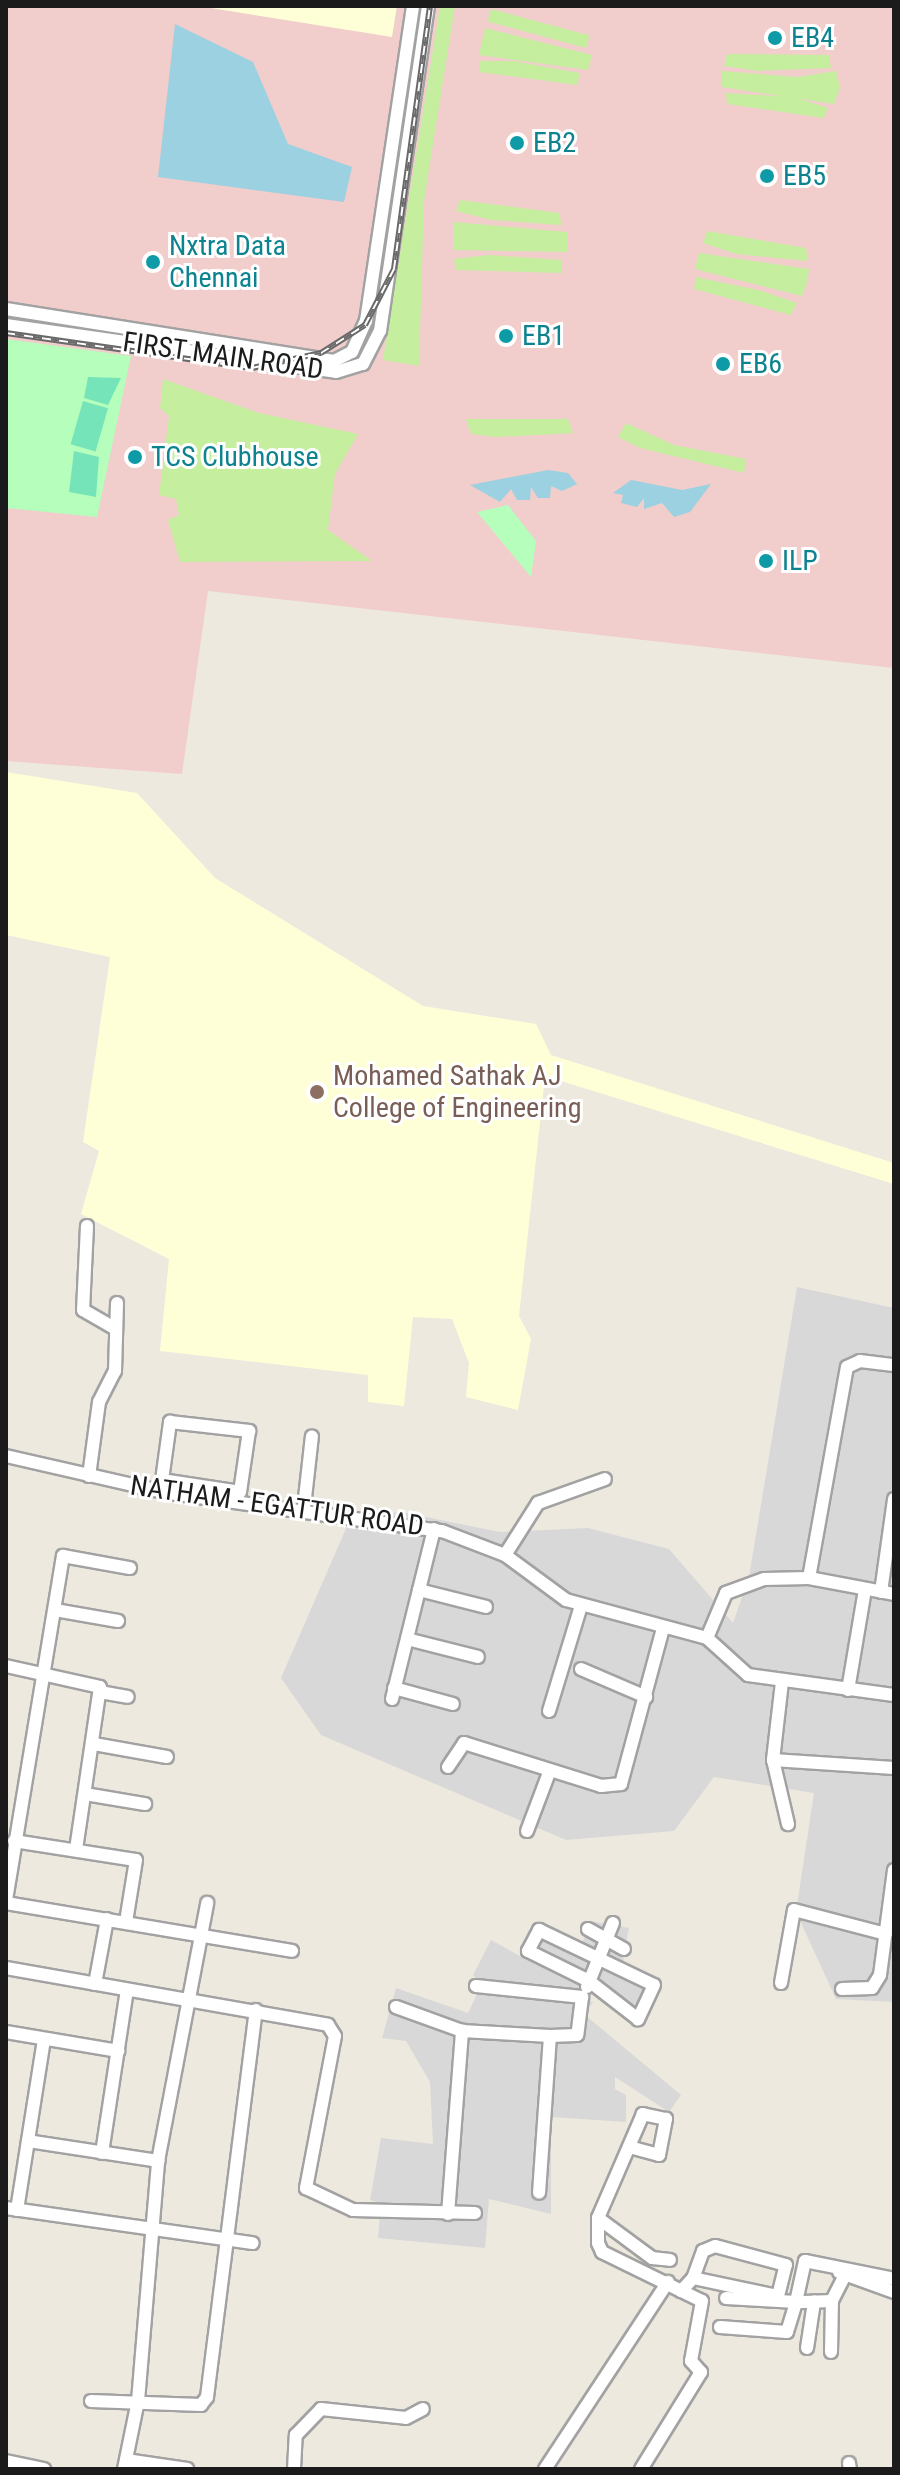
<!DOCTYPE html>
<style>
body{margin:0}
#map{position:relative;width:900px;height:2475px;overflow:hidden;background:#eee9df;font-family:"Roboto Condensed",sans-serif}
div>[style]{position:absolute}
[style*='--x']{left:calc(var(--x)*1px);top:calc(var(--y)*1px);width:calc(var(--w)*1px);rotate:calc(var(--a)*1deg)}
.residential>*{inset:0;background:#d9d8d8}
.commercial>*{inset:0;background:#f1cdcc}
.education>*{inset:0;background:#ffffd7}
.grass>*{inset:0;background:#c6ee9f;transform-origin:0 0}
.park>*{inset:0;background:#b6febb}
.pitch>*{inset:0;background:#75e5b9;transform-origin:0 0}
.water>*{inset:0;background:#9bd1e0}
.roads{filter:drop-shadow(2px 0 #a2a2a2) drop-shadow(-2px 0 #a2a2a2) drop-shadow(0 2px #a2a2a2) drop-shadow(0 -2px #a2a2a2)}
.minor>*{height:12px;margin:-6px;padding:0 6px;transform-origin:6px;border-radius:6px;background:#fff}
.rail>*{height:6px;margin-top:-3px;transform-origin:0;background:repeating-linear-gradient(90deg,#fff 0 9px,#696969 0 18px);box-sizing:border-box;border-block:2px solid #696969}
.dots>*{width:22px;height:22px;translate:-50% -50%;box-sizing:border-box;border:4px solid #fff;border-radius:50%}
span{translate:-50% -50%;white-space:nowrap;text-align:center;line-height:1.15;-webkit-text-stroke:6px #fff;paint-order:stroke}
.culture-label{font-size:28px;color:#0d838f}
.left{translate:0 -50%;text-align:left}
.street-label{font-size:28px;color:#1b1b1b}
.education-label{font-size:28px;color:#785e54}
.frame{position:absolute;inset:0;border:8px solid #1b1b1b;pointer-events:none}
</style>
<div id="map">
<div class="residential">
<i style="clip-path:polygon(797px 1287px,894px 1308px,894px 2002px,836px 1999px,796px 1912px,814px 1793px,714px 1777px,674px 1831px,566px 1840px,321px 1735px,281px 1678px,351px 1517px,401px 1512px,500px 1532px,588px 1528px,669px 1549px,733px 1623px,749px 1577px)"></i>
<i style="clip-path:polygon(590px 1921px,629px 1928px,621px 1973px,645px 1984px,637px 2022px,589px 1991px,582px 1997px,593px 2002px,585px 2015px,681px 2095px,669px 2112px,615px 2077px,615px 2089px,626px 2095px,626px 2122px,551px 2117px,551px 2214px,489px 2199px,485px 2248px,378px 2238px,381px 2203px,370px 2200px,381px 2138px,433px 2144px,430px 2082px,406px 2041px,382px 2038px,396px 1988px,468px 2013px,482px 1984px,473px 1975px,491px 1940px,529px 1961px,539px 1935px,579px 1953px)"></i>
</div>
<div class="commercial">
<i style="clip-path:polygon(6px 6px,894px 6px,894px 668px,208px 591px,182px 774px,6px 761px)"></i>
</div>
<div class="education">
<i style="clip-path:polygon(198px 6px,397px 6px,392px 37px)"></i>
<i style="clip-path:polygon(6px 772px,137px 793px,215px 878px,423px 1006px,536px 1024px,551px 1055px,894px 1163px,894px 1184px,545px 1076px,519px 1316px,531px 1339px,518px 1410px,466px 1397px,469px 1363px,452px 1319px,413px 1317px,404px 1406px,368px 1402px,368px 1375px,160px 1351px,169px 1259px,81px 1214px,99px 1151px,83px 1142px,110px 957px,6px 935px)"></i>
</div>
<div class="grass">
<i style="clip-path:polygon(440px 6px,455px 6px,424px 201px,419px 366px,383px 360px)"></i>
<i style="left:491px;top:9px;width:102px;height:13px;rotate:15deg"></i>
<i style="clip-path:polygon(485px 28px,592px 55px,588px 70px,479px 55px)"></i>
<i style="clip-path:polygon(727px 54px,829px 55px,831px 68px,758px 71px,724px 66px)"></i>
<i style="clip-path:polygon(479px 61px,513px 61px,580px 73px,577px 85px,479px 72px)"></i>
<i style="clip-path:polygon(722px 71px,798px 77px,836px 71px,840px 87px,834px 104px,722px 87px)"></i>
<i style="clip-path:polygon(726px 93px,794px 97px,828px 108px,824px 118px,727px 104px)"></i>
<i style="clip-path:polygon(460px 200px,560px 213px,561px 225px,491px 220px,456px 211px)"></i>
<i style="clip-path:polygon(454px 222px,567px 232px,567px 252px,454px 250px)"></i>
<i style="clip-path:polygon(707px 231px,806px 248px,808px 261px,736px 254px,703px 243px)"></i>
<i style="clip-path:polygon(699px 253px,809px 269px,807px 283px,802px 296px,695px 269px)"></i>
<i style="clip-path:polygon(489px 255px,561px 260px,561px 273px,456px 270px,454px 259px)"></i>
<i style="clip-path:polygon(696px 277px,762px 291px,797px 303px,791px 315px,694px 289px)"></i>
<i style="clip-path:polygon(163px 379px,259px 413px,358px 434px,335px 474px,328px 530px,372px 561px,180px 562px,168px 520px,179px 515px,176px 499px,159px 495px,169px 416px,160px 408px)"></i>
<i style="clip-path:polygon(466px 419px,568px 419px,573px 433px,497px 437px,471px 434px)"></i>
<i style="clip-path:polygon(626px 423px,674px 445px,746px 459px,744px 473px,640px 448px,618px 437px)"></i>
</div>
<div class="park">
<i style="clip-path:polygon(6px 339px,131px 356px,97px 517px,6px 508px)"></i>
<i style="clip-path:polygon(508px 505px,536px 541px,531px 577px,477px 512px)"></i>
</div>
<div class="pitch">
<i style="clip-path:polygon(88px 377px,121px 378px,108px 405px,84px 398px)"></i>
<i style="left:83px;top:401px;width:26px;height:45px;rotate:16deg"></i>
<i style="clip-path:polygon(74px 451px,99px 457px,96px 497px,69px 492px)"></i>
</div>
<div class="water">
<i style="clip-path:polygon(175px 24px,253px 62px,288px 144px,352px 167px,344px 202px,158px 177px)"></i>
<i style="clip-path:polygon(548px 470px,568px 473px,577px 484px,562px 491px,551px 486px,550px 498px,538px 498px,531px 487px,530px 500px,517px 500px,511px 489px,500px 502px,470px 485px)"></i>
<i style="clip-path:polygon(631px 480px,682px 490px,711px 484px,690px 512px,674px 517px,662px 503px,644px 509px,644px 498px,637px 507px,621px 503px,623px 495px,613px 493px)"></i>
</div>
<div class="roads">
<div class="minor">
<i style="--x:6;--y:309;--w:332;--a:9"></i>
<i style="--x:334;--y:361;--w:20;--a:-27"></i>
<i style="--x:352;--y:352;--w:34;--a:-66"></i>
<i style="--x:366;--y:321;--w:318;--a:-81.5"></i>
<i style="--x:6;--y:325;--w:333;--a:8.1"></i>
<i style="--x:336;--y:372;--w:28;--a:-17"></i>
<i style="--x:363;--y:364;--w:37;--a:-63"></i>
<i style="--x:380;--y:331;--w:329;--a:-81.6"></i>
<i style="--x:87;--y:1226;--w:84;--a:92.7"></i>
<i style="--x:83;--y:1310;--w:38;--a:30"></i>
<i style="--x:6;--y:1456;--w:161;--a:12.9"></i>
<i style="--x:163;--y:1492;--w:282;--a:8"></i>
<i style="--x:442;--y:1531;--w:67;--a:20.9"></i>
<i style="--x:505;--y:1555;--w:76;--a:36.4"></i>
<i style="--x:566;--y:1600;--w:146;--a:15.1"></i>
<i style="--x:707;--y:1638;--w:55;--a:42.1"></i>
<i style="--x:748;--y:1675;--w:147;--a:7.8"></i>
<i style="--x:89;--y:1476;--w:75;--a:-82.3"></i>
<i style="--x:99;--y:1402;--w:35;--a:-63"></i>
<i style="--x:115;--y:1371;--w:68;--a:-88.3"></i>
<i style="--x:234;--y:1491;--w:73;--a:-171.3"></i>
<i style="--x:162;--y:1480;--w:59;--a:-82.1"></i>
<i style="--x:170;--y:1422;--w:80;--a:6.5"></i>
<i style="--x:249;--y:1431;--w:62;--a:98.4"></i>
<i style="--x:304;--y:1507;--w:71;--a:-83.6"></i>
<i style="--x:505;--y:1555;--w:62;--a:-57.6"></i>
<i style="--x:538;--y:1503;--w:71;--a:-19.7"></i>
<i style="--x:809;--y:1578;--w:214;--a:-79.8"></i>
<i style="--x:847;--y:1367;--w:14;--a:-25"></i>
<i style="--x:860;--y:1361;--w:34;--a:7"></i>
<i style="--x:419;--y:1590;--w:69;--a:14.2"></i>
<i style="--x:881;--y:1592;--w:94;--a:-82"></i>
<i style="--x:55;--y:1610;--w:64;--a:9.9"></i>
<i style="--x:707;--y:1638;--w:49;--a:-67.1"></i>
<i style="--x:726;--y:1593;--w:40;--a:-20.2"></i>
<i style="--x:764;--y:1579;--w:45;--a:-1.3"></i>
<i style="--x:809;--y:1578;--w:86;--a:10.7"></i>
<i style="--x:407;--y:1639;--w:73;--a:14.2"></i>
<i style="--x:6;--y:1666;--w:96;--a:12.6"></i>
<i style="--x:100;--y:1687;--w:165;--a:98.4"></i>
<i style="--x:581;--y:1669;--w:71;--a:23.3"></i>
<i style="--x:782;--y:1682;--w:79;--a:96.6"></i>
<i style="--x:773;--y:1760;--w:121;--a:3.8"></i>
<i style="--x:394;--y:1688;--w:61;--a:15.2"></i>
<i style="--x:848;--y:1690;--w:102;--a:-80.4"></i>
<i style="--x:100;--y:1692;--w:28;--a:10"></i>
<i style="--x:392;--y:1699;--w:175;--a:-76.1"></i>
<i style="--x:549;--y:1711;--w:110;--a:-73.1"></i>
<i style="--x:94;--y:1744;--w:74;--a:10.1"></i>
<i style="--x:773;--y:1760;--w:66;--a:76.8"></i>
<i style="--x:448;--y:1767;--w:29;--a:-56"></i>
<i style="--x:464;--y:1743;--w:144;--a:17.4"></i>
<i style="--x:601;--y:1786;--w:20;--a:-6"></i>
<i style="--x:621;--y:1784;--w:162;--a:-74.9"></i>
<i style="--x:85;--y:1794;--w:61;--a:9.5"></i>
<i style="--x:527;--y:1831;--w:65;--a:-69.3"></i>
<i style="--x:14;--y:1841;--w:123;--a:8.9"></i>
<i style="--x:136;--y:1860;--w:63;--a:99.2"></i>
<i style="--x:6;--y:1900;--w:349;--a:-80.6"></i>
<i style="--x:63;--y:1556;--w:68;--a:10.2"></i>
<i style="--x:6;--y:1903;--w:290;--a:9.5"></i>
<i style="--x:588;--y:1929;--w:41;--a:29.1"></i>
<i style="--x:539;--y:1930;--w:127;--a:25.6"></i>
<i style="--x:654;--y:1985;--w:38;--a:115"></i>
<i style="--x:638;--y:2019;--w:62;--a:-142.2"></i>
<i style="--x:589;--y:1981;--w:68;--a:-153.8"></i>
<i style="--x:528;--y:1951;--w:24;--a:-62"></i>
<i style="--x:6;--y:1968;--w:327;--a:10"></i>
<i style="--x:328;--y:2025;--w:13;--a:58"></i>
<i style="--x:335;--y:2036;--w:155;--a:100.8"></i>
<i style="--x:306;--y:2188;--w:52;--a:25.1"></i>
<i style="--x:353;--y:2210;--w:122;--a:1.4"></i>
<i style="--x:781;--y:1983;--w:74;--a:-79.9"></i>
<i style="--x:794;--y:1910;--w:95;--a:14.6"></i>
<i style="--x:95;--y:1984;--w:66;--a:-79.5"></i>
<i style="--x:476;--y:1986;--w:107;--a:5.9"></i>
<i style="--x:582;--y:1997;--w:38;--a:97"></i>
<i style="--x:577;--y:2035;--w:27;--a:178"></i>
<i style="--x:587;--y:1987;--w:69;--a:-67.9"></i>
<i style="--x:842;--y:1989;--w:30;--a:-2"></i>
<i style="--x:872;--y:1988;--w:15;--a:-58"></i>
<i style="--x:880;--y:1975;--w:106;--a:-82.4"></i>
<i style="--x:396;--y:2007;--w:70;--a:20"></i>
<i style="--x:462;--y:2031;--w:88;--a:3.3"></i>
<i style="--x:550;--y:2036;--w:157;--a:94"></i>
<i style="--x:6;--y:2032;--w:114;--a:9.6"></i>
<i style="--x:28;--y:2141;--w:132;--a:8.7"></i>
<i style="--x:633;--y:2148;--w:27;--a:15"></i>
<i style="--x:659;--y:2155;--w:37;--a:-79"></i>
<i style="--x:666;--y:2119;--w:24;--a:-168"></i>
<i style="--x:643;--y:2114;--w:113;--a:113.4"></i>
<i style="--x:598;--y:2218;--w:25;--a:90"></i>
<i style="--x:598;--y:2243;--w:10;--a:66"></i>
<i style="--x:602;--y:2252;--w:111;--a:26.1"></i>
<i style="--x:702;--y:2301;--w:61;--a:100.4"></i>
<i style="--x:691;--y:2361;--w:15;--a:48"></i>
<i style="--x:701;--y:2372;--w:114;--a:121.7"></i>
<i style="--x:102;--y:2153;--w:165;--a:-81.3"></i>
<i style="--x:6;--y:2208;--w:249;--a:8.1"></i>
<i style="--x:17;--y:2210;--w:173;--a:-81"></i>
<i style="--x:448;--y:2214;--w:184;--a:-85.6"></i>
<i style="--x:598;--y:2218;--w:67;--a:36.5"></i>
<i style="--x:652;--y:2258;--w:18;--a:6"></i>
<i style="--x:839;--y:2272;--w:59;--a:20"></i>
<i style="--x:843;--y:2279;--w:25;--a:117"></i>
<i style="--x:832;--y:2301;--w:36;--a:178"></i>
<i style="--x:796;--y:2302;--w:42;--a:-77.6"></i>
<i style="--x:805;--y:2261;--w:91;--a:11.4"></i>
<i style="--x:681;--y:2291;--w:18;--a:-47"></i>
<i style="--x:693;--y:2278;--w:87;--a:12"></i>
<i style="--x:778;--y:2296;--w:32;--a:-76"></i>
<i style="--x:786;--y:2265;--w:73;--a:-165"></i>
<i style="--x:715;--y:2246;--w:13;--a:157"></i>
<i style="--x:703;--y:2251;--w:29;--a:110"></i>
<i style="--x:720;--y:2327;--w:67;--a:4.3"></i>
<i style="--x:787;--y:2332;--w:31;--a:-73"></i>
<i style="--x:796;--y:2302;--w:70;--a:-176.7"></i>
<i style="--x:807;--y:2348;--w:47;--a:-81.3"></i>
<i style="--x:831;--y:2352;--w:51;--a:-88.9"></i>
<i style="--x:91;--y:2401;--w:110;--a:2.1"></i>
<i style="--x:201;--y:2405;--w:10;--a:-53"></i>
<i style="--x:207;--y:2397;--w:390;--a:-82.8"></i>
<i style="--x:126;--y:2460;--w:62;--a:8.4"></i>
<i style="--x:6;--y:2461;--w:39;--a:12"></i>
<i style="--x:849;--y:2463;--w:6;--a:81"></i>
<i style="--x:124;--y:2469;--w:69;--a:-78.4"></i>
<i style="--x:138;--y:2401;--w:241;--a:-85.2"></i>
<i style="--x:158;--y:2161;--w:263;--a:-79.2"></i>
<i style="--x:294;--y:2469;--w:34;--a:-87"></i>
<i style="--x:296;--y:2435;--w:36;--a:-46"></i>
<i style="--x:321;--y:2409;--w:85;--a:6"></i>
<i style="--x:406;--y:2418;--w:19;--a:-28"></i>
<i style="--x:545;--y:2469;--w:224;--a:-56.7"></i>
</div>
</div>
<div class="rail">
<i style="--x:6;--y:333;--w:248;--a:8.1"></i>
<i style="--x:252;--y:368;--w:71;--a:-12.3"></i>
<i style="--x:321;--y:353;--w:52;--a:-32.5"></i>
<i style="--x:365;--y:325;--w:63;--a:-62.6"></i>
<i style="--x:394;--y:269;--w:265;--a:-82.2"></i>
</div>
<div class="dots">
<i style="left:775px;top:38px;background:#0f9aa8"></i>
<i style="left:517px;top:143px;background:#0f9aa8"></i>
<i style="left:767px;top:176px;background:#0f9aa8"></i>
<i style="left:153px;top:262px;background:#0f9aa8"></i>
<i style="left:506px;top:336px;background:#0f9aa8"></i>
<i style="left:723px;top:364px;background:#0f9aa8"></i>
<i style="left:135px;top:457px;background:#0f9aa8"></i>
<i style="left:766px;top:561px;background:#0f9aa8"></i>
<i style="left:317px;top:1092px;background:#8d6e63"></i>
</div>
<div class="culture-label">
<span class="left" style="left:791px;top:38px">EB4</span>
<span class="left" style="left:533px;top:143px">EB2</span>
<span class="left" style="left:783px;top:176px">EB5</span>
<span class="left" style="left:169px;top:262px">Nxtra Data<br>Chennai</span>
<span class="left" style="left:522px;top:336px">EB1</span>
<span class="left" style="left:739px;top:364px">EB6</span>
<span class="left" style="left:151px;top:457px">TCS Clubhouse</span>
<span class="left" style="left:782px;top:561px">ILP</span>
</div>
<div class="street-label">
<span style="left:223px;top:356px;rotate:8deg">FIRST MAIN ROAD</span>
<span style="left:277px;top:1506px;rotate:8deg">NATHAM - EGATTUR ROAD</span>
</div>
<div class="education-label">
<span class="left" style="left:333px;top:1092px">Mohamed Sathak AJ<br>College of Engineering</span>
</div>
<div class="frame"></div>
</div>
